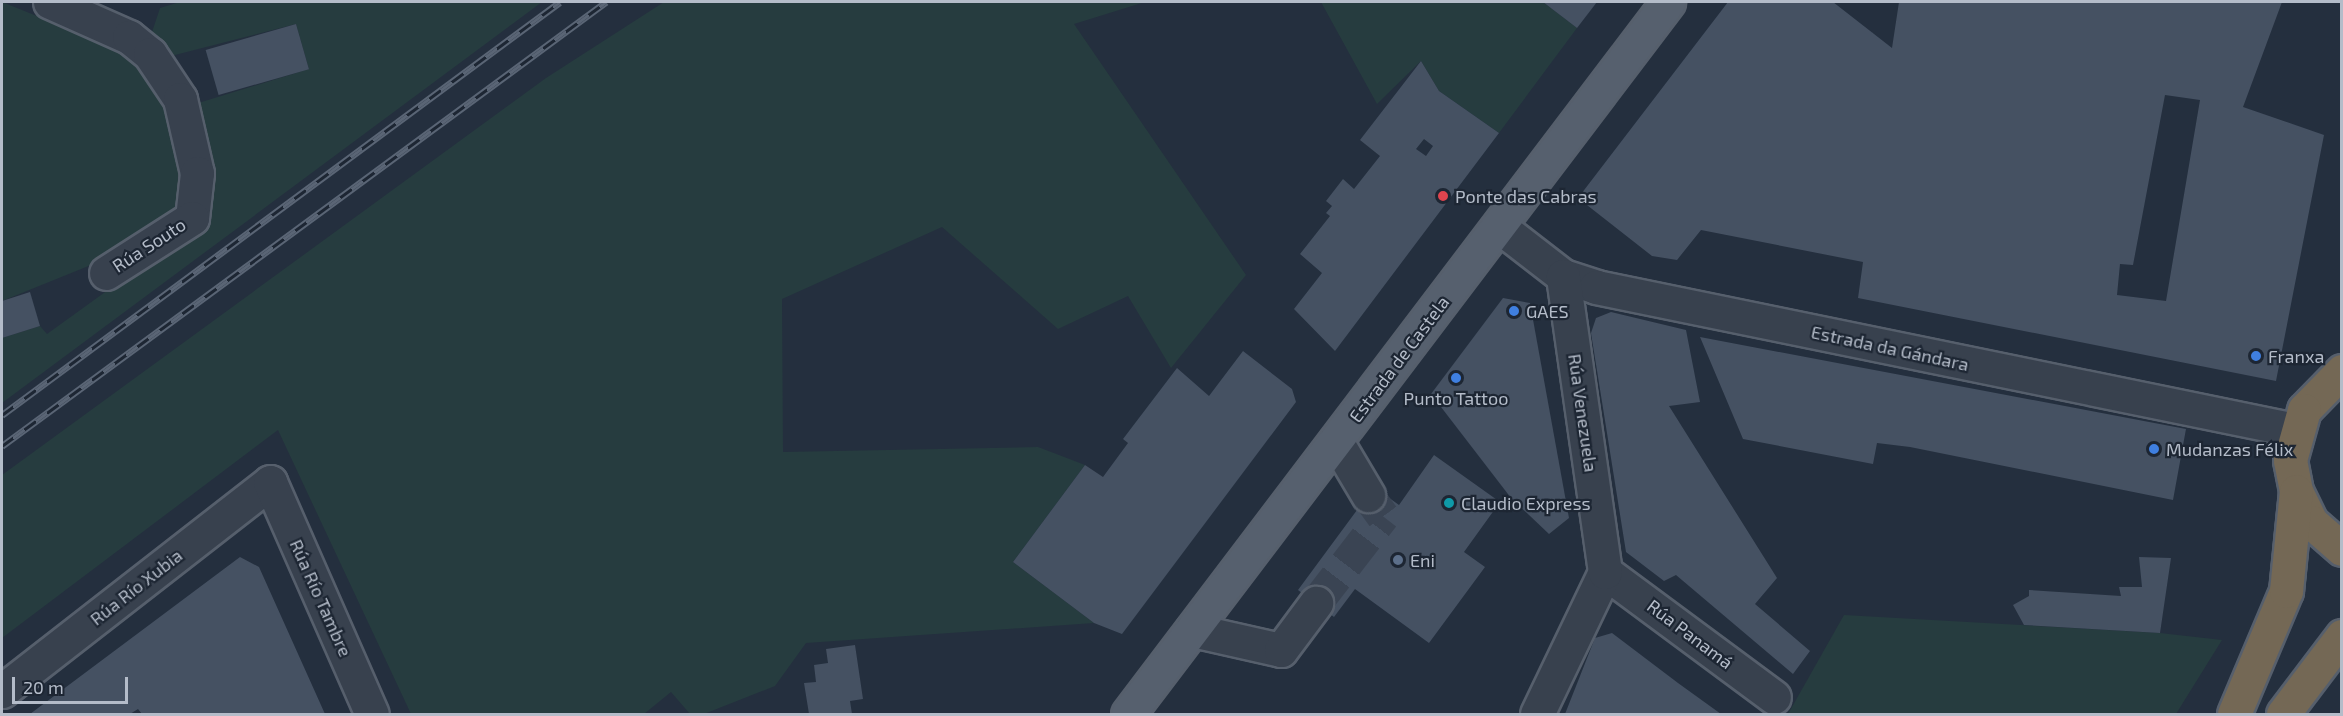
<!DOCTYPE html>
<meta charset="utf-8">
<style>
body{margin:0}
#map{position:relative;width:2343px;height:716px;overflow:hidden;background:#242f3e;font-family:"Exo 2",sans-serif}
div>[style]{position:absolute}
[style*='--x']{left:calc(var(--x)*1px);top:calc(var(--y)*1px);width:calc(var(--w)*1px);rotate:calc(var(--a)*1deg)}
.green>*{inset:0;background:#263c3f}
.building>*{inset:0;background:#455162;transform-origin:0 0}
.minor-tunnel>*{height:33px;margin-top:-16.5px;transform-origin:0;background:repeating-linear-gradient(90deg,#3a4453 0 33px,transparent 0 49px)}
.roads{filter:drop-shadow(2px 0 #565f6c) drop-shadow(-2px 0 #565f6c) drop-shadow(0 2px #565f6c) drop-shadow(0 -2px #565f6c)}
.minor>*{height:33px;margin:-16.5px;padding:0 16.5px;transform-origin:16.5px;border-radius:16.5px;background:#38414e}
.major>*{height:33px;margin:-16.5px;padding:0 16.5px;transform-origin:16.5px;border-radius:16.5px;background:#56606e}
.highway>*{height:33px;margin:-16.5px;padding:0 16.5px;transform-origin:16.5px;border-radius:16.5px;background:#746855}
.rail>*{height:7px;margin-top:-3.5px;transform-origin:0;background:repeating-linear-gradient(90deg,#1d2633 0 14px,#5a6575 0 28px);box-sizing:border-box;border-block:2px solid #5a6575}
.dots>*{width:16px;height:16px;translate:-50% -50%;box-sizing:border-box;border:3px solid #1d2633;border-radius:50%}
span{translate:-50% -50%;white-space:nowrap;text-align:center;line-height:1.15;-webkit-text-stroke:4.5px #1d2633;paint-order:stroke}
.poi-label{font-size:18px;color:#b4bcc9}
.left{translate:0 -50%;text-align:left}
.street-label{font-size:18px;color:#b4bcc9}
.frame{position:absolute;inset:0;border:3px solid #b4bcc9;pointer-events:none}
.scale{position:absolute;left:12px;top:677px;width:116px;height:27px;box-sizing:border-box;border:3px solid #b4bcc9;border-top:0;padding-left:8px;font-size:18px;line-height:21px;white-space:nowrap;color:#b4bcc9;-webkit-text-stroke:4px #1d2633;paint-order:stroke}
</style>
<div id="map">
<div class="green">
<i style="clip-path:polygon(2px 2px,124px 51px,156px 84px,179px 133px,185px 213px,96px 263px,2px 301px)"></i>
<i style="clip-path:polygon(180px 2px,542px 2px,2px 403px,2px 338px,40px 326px,47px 334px,198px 225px,195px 104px,309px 69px,296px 24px,171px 56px,151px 35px,160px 8px)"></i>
<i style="clip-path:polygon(664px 2px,1145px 2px,1074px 24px,1246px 275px,1171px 368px,1128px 296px,1058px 329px,942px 227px,782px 299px,783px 452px,1038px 447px,1085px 465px,1013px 562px,1094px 623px,806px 643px,775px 686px,704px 714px,690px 714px,671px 692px,644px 714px,411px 714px,278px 430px,2px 638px,2px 475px,546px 78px)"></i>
<i style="clip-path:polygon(1321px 2px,1543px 2px,1577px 28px,1499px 133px,1439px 91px,1421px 61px,1377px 104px)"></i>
<i style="clip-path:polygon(1844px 615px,2160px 633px,2222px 640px,2176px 714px,1788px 714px)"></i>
</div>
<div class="building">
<i style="clip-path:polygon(1543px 2px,1597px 2px,1577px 28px)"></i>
<i style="clip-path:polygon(evenodd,1728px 2px,1833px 2px,1892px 48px,1899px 2px,2282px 2px,2243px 107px,2324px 135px,2276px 381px,1858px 298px,1863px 262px,1701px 230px,1677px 260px,1652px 256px,1578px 198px,1728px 2px,2165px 95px,2200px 100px,2166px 301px,2117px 295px,2120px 264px,2133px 265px,2165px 95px)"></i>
<i style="left:296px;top:24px;width:47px;height:94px;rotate:74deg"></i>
<i style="clip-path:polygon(evenodd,1421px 61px,1439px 91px,1499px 133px,1335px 351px,1294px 309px,1322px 273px,1300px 254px,1330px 216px,1326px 213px,1332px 206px,1326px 201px,1343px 179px,1354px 189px,1380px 156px,1360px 140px,1421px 61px,1424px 139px,1433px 146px,1426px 156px,1416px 149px,1424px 139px)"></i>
<i style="clip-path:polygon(30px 292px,40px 326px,2px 338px,2px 301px)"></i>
<i style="clip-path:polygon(1503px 298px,1530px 303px,1569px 518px,1549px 534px,1511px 498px,1431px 394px)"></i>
<i style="clip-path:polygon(1611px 312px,1686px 330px,1700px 402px,1669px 406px,1777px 578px,1755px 604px,1810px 651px,1793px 674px,1676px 575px,1664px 581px,1626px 552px,1591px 333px,1596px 318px)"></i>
<i style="clip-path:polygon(1700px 337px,2186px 429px,2173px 500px,1910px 447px,1877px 443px,1873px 464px,1743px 439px)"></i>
<i style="clip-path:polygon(1243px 351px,1292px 389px,1296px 402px,1122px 634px,1094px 623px,1013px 562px,1085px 465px,1103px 477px,1128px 443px,1123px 439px,1177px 368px,1209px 396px)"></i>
<i style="clip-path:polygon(1434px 455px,1500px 502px,1464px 552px,1485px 567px,1429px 643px,1355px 589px,1334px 617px,1298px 590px,1374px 487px,1399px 505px)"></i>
<i style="clip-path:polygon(240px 557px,259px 567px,325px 714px,142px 714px,138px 709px,130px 714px,30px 714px)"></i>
<i style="clip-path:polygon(2139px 557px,2171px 558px,2160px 633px,2024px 625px,2013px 605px,2029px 596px,2029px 590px,2121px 596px,2119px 587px,2142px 587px)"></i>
<i style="clip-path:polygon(1612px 633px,1678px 683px,1721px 714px,1565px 714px,1595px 638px)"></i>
<i style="clip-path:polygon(855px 645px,863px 699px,850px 701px,852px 714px,809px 714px,804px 683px,816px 682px,814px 665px,828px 663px,826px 649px)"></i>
</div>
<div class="minor-tunnel">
<i style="--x:1316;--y:603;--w:110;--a:-52.4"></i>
<i style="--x:1383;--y:516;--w:26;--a:-126"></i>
</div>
<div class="roads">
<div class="minor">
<i style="--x:50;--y:2;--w:86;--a:23.9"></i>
<i style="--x:129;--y:37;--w:27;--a:39"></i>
<i style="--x:150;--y:54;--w:54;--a:56.3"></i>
<i style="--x:180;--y:99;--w:76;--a:77.1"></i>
<i style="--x:197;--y:173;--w:45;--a:96.3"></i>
<i style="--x:192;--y:218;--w:102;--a:147.4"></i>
<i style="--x:1501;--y:228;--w:78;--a:37.7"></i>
<i style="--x:1563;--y:276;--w:35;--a:18"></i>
<i style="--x:1596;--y:287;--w:713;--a:11.56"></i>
<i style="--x:1336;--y:441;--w:63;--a:59.3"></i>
<i style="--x:1605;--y:572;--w:210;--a:36.5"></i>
<i style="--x:1192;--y:630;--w:91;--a:12.7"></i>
<i style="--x:1281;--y:650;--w:59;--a:-53.3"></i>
<i style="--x:2;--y:691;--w:340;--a:-37.9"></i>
<i style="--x:270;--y:482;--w:253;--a:66.3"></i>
<i style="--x:1537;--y:714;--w:157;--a:-64.4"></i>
<i style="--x:1605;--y:572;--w:299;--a:-98.1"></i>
</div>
<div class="major">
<i style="--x:1128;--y:714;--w:894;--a:-52.82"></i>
</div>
<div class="highway">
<i style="--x:2342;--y:371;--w:54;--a:134.3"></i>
<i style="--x:2304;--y:410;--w:52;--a:105.6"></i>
<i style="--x:2290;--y:460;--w:32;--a:79"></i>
<i style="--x:2296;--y:491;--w:34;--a:64"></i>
<i style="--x:2311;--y:522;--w:41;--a:41.1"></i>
<i style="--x:2234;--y:714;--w:134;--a:-67.1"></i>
<i style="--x:2286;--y:591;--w:100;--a:-84.3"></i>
<i style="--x:2283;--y:714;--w:98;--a:-52.9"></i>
</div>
</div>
<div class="rail">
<i style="--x:2;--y:415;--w:694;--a:-36.51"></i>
<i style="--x:2;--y:446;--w:750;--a:-36.32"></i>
</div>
<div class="dots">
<i style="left:1443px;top:196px;background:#e0444e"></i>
<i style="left:1514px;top:311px;background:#3f7fe0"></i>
<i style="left:2256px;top:356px;background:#3f7fe0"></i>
<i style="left:1456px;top:378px;background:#3f7fe0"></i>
<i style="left:2154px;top:449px;background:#3f7fe0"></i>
<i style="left:1449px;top:503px;background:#0f9aa8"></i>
<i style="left:1398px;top:560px;background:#5c6f8a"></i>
</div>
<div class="poi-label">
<span class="left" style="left:1455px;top:196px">Ponte das Cabras</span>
<span class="left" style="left:1526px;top:311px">GAES</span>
<span class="left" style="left:2268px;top:356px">Franxa</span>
<span style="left:1456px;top:398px">Punto Tattoo</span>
<span class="left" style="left:2166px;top:449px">Mudanzas Félix</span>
<span class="left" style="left:1461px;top:503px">Claudio Express</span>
<span class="left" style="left:1410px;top:560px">Eni</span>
</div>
<div class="street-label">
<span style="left:149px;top:245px;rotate:-33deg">Rúa Souto</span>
<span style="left:1890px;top:348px;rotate:12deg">Estrada da Gándara</span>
<span style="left:1399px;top:359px;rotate:-53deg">Estrada de Castela</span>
<span style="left:1583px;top:413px;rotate:82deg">Rúa Venezuela</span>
<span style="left:136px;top:587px;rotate:-38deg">Rúa Río Xubia</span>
<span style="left:321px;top:598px;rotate:66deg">Rúa Río Tambre</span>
<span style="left:1690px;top:634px;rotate:37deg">Rúa Panamá</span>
</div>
<div class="frame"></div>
<div class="scale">20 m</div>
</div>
